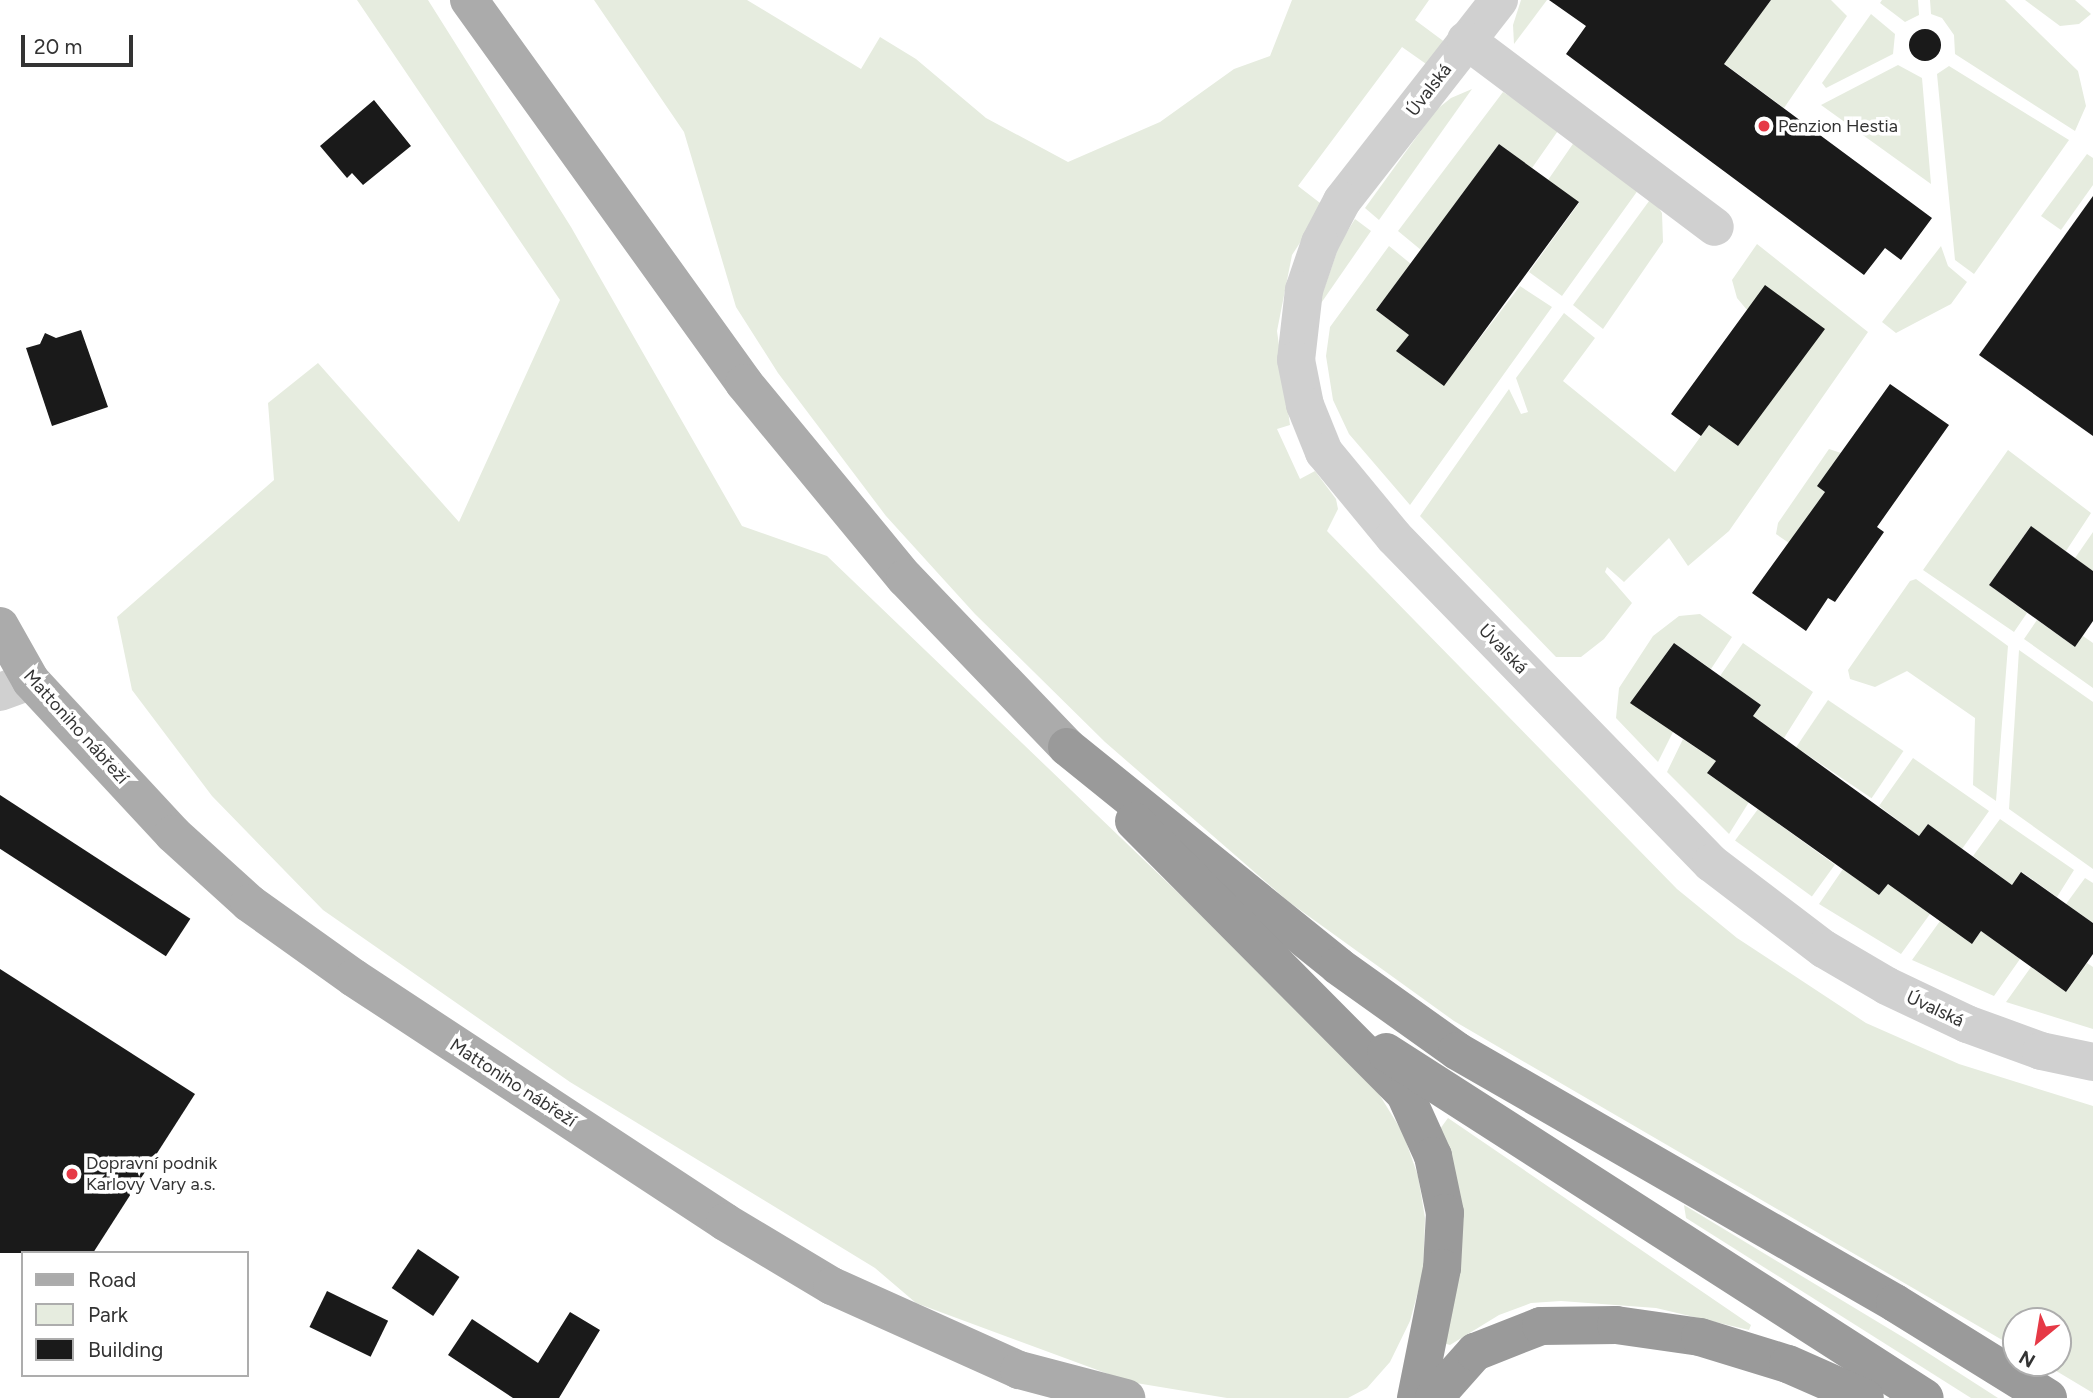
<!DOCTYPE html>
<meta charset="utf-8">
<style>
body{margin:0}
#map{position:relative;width:2093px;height:1398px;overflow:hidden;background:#fff;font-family:Figtree,sans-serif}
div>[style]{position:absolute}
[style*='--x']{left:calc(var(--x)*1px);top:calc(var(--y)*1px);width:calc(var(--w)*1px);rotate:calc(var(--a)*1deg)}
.green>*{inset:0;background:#e6ecdf;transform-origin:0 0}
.building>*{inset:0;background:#1a1a1a;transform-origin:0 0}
.round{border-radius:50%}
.minor>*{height:38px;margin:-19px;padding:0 19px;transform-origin:19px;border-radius:19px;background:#d0d0d0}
.major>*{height:38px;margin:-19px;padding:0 19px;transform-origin:19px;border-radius:19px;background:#ababab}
.highway>*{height:38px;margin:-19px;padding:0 19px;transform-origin:19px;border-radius:19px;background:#9a9a9a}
.dots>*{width:19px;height:19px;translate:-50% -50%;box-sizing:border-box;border:4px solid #fff;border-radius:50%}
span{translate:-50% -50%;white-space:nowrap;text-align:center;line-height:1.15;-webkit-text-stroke:7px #fff;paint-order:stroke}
.street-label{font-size:18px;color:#333}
.poi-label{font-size:18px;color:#333}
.left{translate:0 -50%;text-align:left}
.legend{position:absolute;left:21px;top:1251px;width:228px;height:126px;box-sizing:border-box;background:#fff;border:2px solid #adadad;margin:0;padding:9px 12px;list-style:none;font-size:21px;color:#333}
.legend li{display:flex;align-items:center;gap:14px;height:35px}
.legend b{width:35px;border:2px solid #adadad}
.north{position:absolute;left:2002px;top:1307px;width:70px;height:70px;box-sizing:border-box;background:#fff;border:2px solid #adadad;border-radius:50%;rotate:210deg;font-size:19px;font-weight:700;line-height:28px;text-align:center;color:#333}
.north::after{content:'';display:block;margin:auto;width:24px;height:32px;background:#e63946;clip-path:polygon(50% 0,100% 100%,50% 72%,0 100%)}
.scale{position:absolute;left:21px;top:35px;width:112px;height:32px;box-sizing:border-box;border:4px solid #333;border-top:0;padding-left:9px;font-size:21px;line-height:24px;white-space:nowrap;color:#333;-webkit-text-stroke:5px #fff;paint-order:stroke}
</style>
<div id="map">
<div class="green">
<i style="clip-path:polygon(357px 0,428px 0,571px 227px,742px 526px,827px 556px,1366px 1073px,1403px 1133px,1418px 1176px,1425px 1218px,1423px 1273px,1410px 1321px,1390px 1362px,1367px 1388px,1348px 1398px,1227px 1398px,1130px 1382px,916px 1303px,875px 1268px,570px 1082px,323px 910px,212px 796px,132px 690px,117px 617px,274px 480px,268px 403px,318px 363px,459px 522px,560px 300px)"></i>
<i style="clip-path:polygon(594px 0,747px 0,861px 69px,880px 37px,916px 59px,986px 118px,1068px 162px,1160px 122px,1234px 69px,1270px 56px,1292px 0,1429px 0,1415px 20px,1446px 43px,1429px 66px,1402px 47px,1298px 186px,1324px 206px,1292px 255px,1277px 331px,1290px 425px,1277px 429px,1300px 479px,1315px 471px,1336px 499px,1338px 509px,1327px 531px,1677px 889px,1737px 938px,1866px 1023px,1959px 1064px,2093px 1106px,2093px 1393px,2043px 1363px,2058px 1363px,2058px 1321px,2016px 1321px,2016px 1348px,1454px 1021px,1289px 902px,1105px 742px,975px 614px,886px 516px,778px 373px,736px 307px,684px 132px)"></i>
<i style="clip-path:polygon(1521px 0,1547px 0,1514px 44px,1513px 25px)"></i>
<i style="clip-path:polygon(1771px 0,1831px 0,1847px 16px,1784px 108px,1699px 45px,1727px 9px,1751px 27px)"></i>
<i style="clip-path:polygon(1882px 0,1918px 0,1919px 15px,1905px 22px,1880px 3px)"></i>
<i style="clip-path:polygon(1930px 0,2005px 0,2078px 71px,2086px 106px,2075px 131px,1955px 54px,1954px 35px,1942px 18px,1931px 14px)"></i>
<i style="clip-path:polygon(2025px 0,2075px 0,2091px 14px,2079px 24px,2060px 26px)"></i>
<i style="clip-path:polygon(1871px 14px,1895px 34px,1893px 54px,1826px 88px,1822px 83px)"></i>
<i style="clip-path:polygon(1898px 65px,1922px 78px,1931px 184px,1821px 105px)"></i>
<i style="clip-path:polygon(1949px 66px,2069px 140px,1974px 274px,1955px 260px,1937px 74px)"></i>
<i style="clip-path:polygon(1472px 89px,1379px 220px,1365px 208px,1436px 110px,1451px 98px)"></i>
<i style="clip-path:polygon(1503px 92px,1560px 128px,1532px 168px,1499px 144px,1421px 250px,1398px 231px)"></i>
<i style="clip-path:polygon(1577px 138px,1641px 186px,1562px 296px,1529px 272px,1579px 203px,1548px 180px)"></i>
<i style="clip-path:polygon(2087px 154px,2093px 158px,2093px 185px,2061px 230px,2041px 216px)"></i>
<i style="clip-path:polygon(1652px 197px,1662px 213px,1663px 242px,1603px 329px,1573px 305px)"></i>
<i style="clip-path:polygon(1355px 219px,1371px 231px,1317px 309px,1340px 243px)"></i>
<i style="clip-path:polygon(1757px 244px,1868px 332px,1729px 531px,1688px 566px,1669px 538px,1624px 582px,1607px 567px,1605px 572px,1632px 603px,1604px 639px,1581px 657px,1556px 657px,1420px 516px,1509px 389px,1521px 414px,1528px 412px,1516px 378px,1564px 313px,1595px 338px,1563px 381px,1675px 472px,1709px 425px,1738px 446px,1747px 310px,1737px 298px,1732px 280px)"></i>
<i style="clip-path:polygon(1389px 246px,1411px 264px,1376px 310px,1409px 335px,1444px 385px,1520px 286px,1552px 307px,1410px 505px,1349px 434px,1333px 400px,1326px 356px,1330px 327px)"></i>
<i style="clip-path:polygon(1941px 246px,1948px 266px,1967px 282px,1951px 304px,1896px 333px,1882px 322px)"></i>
<i style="clip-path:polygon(1829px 449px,1841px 453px,1818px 486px,1825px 492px,1789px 543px,1776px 534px,1778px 523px)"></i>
<i style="clip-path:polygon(2008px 450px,2091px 513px,2066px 551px,2030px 527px,1989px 585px,2027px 613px,2014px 632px,1923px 570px)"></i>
<i style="clip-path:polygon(2093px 532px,2093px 571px,2075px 558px)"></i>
<i style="clip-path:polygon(1916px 579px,2008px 646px,1996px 801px,1973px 785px,1975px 718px,1907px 671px,1875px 687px,1850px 679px,1848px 670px,1910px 581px)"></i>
<i style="clip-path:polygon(1700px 614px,1732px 637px,1711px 669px,1674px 643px,1631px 702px,1673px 732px,1658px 762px,1616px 718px,1619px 688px,1653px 636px,1679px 616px)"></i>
<i style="clip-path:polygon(2037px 620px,2075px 647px,2083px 636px,2093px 643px,2093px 688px,2024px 639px)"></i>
<i style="clip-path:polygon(1743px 643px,1813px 692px,1784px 738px,1753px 716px,1761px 705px,1720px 676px)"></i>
<i style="clip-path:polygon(2019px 650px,2093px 702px,2093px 869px,2009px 809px)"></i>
<i style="left:1828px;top:700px;width:91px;height:57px;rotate:34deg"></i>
<i style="clip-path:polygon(1683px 739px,1716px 761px,1708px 774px,1749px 802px,1729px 834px,1667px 772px)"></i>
<i style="clip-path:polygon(1913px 758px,1989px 811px,1962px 849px,1928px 824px,1919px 836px,1879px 806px)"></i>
<i style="left:1758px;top:809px;width:95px;height:39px;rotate:36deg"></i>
<i style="clip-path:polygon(2000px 819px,2074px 870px,2057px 897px,2022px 872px,2012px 885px,1973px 856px)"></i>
<i style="clip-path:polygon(1843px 869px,1879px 895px,1888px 884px,1930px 914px,1901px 954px,1819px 904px)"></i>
<i style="clip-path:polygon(2085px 878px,2093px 883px,2093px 923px,2066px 904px)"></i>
<i style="clip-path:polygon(1940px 921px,1972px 944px,1981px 931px,2020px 959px,1994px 996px,1912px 960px)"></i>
<i style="clip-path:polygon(2087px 963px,2093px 967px,2093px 1029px,2006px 1002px,2031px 967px,2066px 992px)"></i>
<i style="clip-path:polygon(1448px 1118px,1751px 1325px,1749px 1330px,1656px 1308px,1561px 1301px,1531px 1303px,1499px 1315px,1450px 1345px,1440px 1342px,1440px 1129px)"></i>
<i style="clip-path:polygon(1684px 1205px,1911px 1342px,1998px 1398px,1971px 1398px,1686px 1218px)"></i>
</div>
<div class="building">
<i style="clip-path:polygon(1549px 0,1771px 0,1724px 64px,1932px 218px,1901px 260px,1885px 248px,1864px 275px,1566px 54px,1586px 26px)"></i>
<i class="round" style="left:1909px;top:29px;width:32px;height:32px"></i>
<i style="clip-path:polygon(374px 100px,411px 146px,363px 185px,352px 173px,347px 178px,320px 146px)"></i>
<i style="clip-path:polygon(1499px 144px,1579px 202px,1444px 386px,1396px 351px,1409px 335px,1376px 310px)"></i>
<i style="clip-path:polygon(2093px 196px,2093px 436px,1979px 355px)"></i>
<i style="clip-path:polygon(1765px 285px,1825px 329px,1738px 446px,1709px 425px,1701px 436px,1671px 414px)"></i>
<i style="clip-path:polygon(81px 330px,108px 407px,52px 426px,26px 348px,40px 344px,45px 333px,56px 338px)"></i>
<i style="clip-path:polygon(1890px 384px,1949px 425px,1877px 527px,1884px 532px,1835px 602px,1828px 598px,1806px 631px,1752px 593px,1825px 492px,1817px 486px)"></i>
<i style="clip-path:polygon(2031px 526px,2093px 571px,2093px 621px,2075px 647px,1989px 585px)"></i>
<i style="clip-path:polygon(1674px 643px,1761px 705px,1753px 716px,1919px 836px,1928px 824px,2012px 885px,2021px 872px,2093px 923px,2093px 954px,2066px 992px,1981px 931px,1972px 944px,1888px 884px,1879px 895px,1707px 773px,1716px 761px,1630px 703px)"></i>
<i style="left:0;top:795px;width:227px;height:45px;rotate:33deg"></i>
<i style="clip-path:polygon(0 969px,195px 1094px,93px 1253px,0 1253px)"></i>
<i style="left:418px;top:1249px;width:50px;height:47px;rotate:34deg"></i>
<i style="left:327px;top:1291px;width:68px;height:40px;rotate:26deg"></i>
<i style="clip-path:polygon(570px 1312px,600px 1330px,559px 1398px,513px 1398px,448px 1355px,472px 1319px,538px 1363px)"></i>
</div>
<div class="minor">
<i style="--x:1499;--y:0;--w:255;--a:128"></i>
<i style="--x:1342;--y:201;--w:47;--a:117.6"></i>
<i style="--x:1320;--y:243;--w:50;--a:108.8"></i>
<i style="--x:1304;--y:290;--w:70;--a:96.5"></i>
<i style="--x:1296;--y:360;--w:46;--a:78.7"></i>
<i style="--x:1305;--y:405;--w:51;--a:68"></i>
<i style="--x:1324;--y:452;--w:110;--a:50.5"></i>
<i style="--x:1394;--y:537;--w:455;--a:45.8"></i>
<i style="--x:1711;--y:863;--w:142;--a:37.3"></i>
<i style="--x:1824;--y:949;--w:73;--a:30.4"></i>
<i style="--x:1887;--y:986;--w:89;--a:25.4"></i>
<i style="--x:1967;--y:1024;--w:79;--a:20"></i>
<i style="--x:2041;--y:1051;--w:53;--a:11.9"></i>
<i style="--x:1466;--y:40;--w:311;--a:36.9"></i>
<i style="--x:0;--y:692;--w:33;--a:-20"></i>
</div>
<div class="major">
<i style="--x:469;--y:0;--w:472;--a:54.3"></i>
<i style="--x:744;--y:383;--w:253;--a:50.5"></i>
<i style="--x:905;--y:578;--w:234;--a:46.2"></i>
<i style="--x:0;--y:626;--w:63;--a:60.6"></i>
<i style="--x:31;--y:681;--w:209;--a:47.1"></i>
<i style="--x:173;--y:834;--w:103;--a:42.2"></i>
<i style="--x:249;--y:903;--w:129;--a:35.5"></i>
<i style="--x:354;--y:978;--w:444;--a:33.3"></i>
<i style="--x:725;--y:1222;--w:125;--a:30.9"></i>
<i style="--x:832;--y:1286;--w:205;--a:24.2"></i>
<i style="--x:1019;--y:1370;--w:111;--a:14.7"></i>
</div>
<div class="highway">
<i style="--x:1067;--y:747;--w:348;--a:38.9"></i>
<i style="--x:1338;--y:966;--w:146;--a:35.5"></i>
<i style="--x:1457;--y:1051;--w:505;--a:29.91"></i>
<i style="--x:1895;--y:1303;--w:180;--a:31.8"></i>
<i style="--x:1134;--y:821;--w:385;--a:45.2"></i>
<i style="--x:1405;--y:1094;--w:68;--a:65.7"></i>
<i style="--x:1433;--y:1156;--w:58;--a:78.1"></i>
<i style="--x:1445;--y:1213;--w:55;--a:93.1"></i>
<i style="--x:1442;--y:1268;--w:133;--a:101.3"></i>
<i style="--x:1386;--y:1052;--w:640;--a:32.7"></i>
<i style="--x:1434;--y:1398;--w:62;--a:-48.3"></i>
<i style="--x:1475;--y:1352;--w:71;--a:-21.5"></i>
<i style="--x:1541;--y:1326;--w:75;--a:-0.8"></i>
<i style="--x:1616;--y:1325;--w:85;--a:8.1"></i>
<i style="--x:1700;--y:1337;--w:92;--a:17.1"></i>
<i style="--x:1788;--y:1364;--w:84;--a:23.8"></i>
</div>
<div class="dots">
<i style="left:1764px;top:126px;background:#e63946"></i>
<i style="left:72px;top:1174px;background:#e63946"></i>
</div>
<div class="street-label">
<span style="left:1429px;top:90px;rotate:-52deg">Úvalská</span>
<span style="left:1503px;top:649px;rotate:46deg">Úvalská</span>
<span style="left:76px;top:727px;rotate:48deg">Mattoniho nábřeží</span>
<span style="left:1935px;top:1009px;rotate:25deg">Úvalská</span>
<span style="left:513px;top:1083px;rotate:33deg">Mattoniho nábřeží</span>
</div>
<div class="poi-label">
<span class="left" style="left:1778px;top:126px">Penzion Hestia</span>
<span class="left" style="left:86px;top:1174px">Dopravní podnik<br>Karlovy Vary a.s.</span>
</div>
<ul class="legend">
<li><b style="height:9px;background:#ababab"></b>Road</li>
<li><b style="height:19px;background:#e6ecdf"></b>Park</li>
<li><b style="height:19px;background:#1a1a1a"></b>Building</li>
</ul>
<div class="north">N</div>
<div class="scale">20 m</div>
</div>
